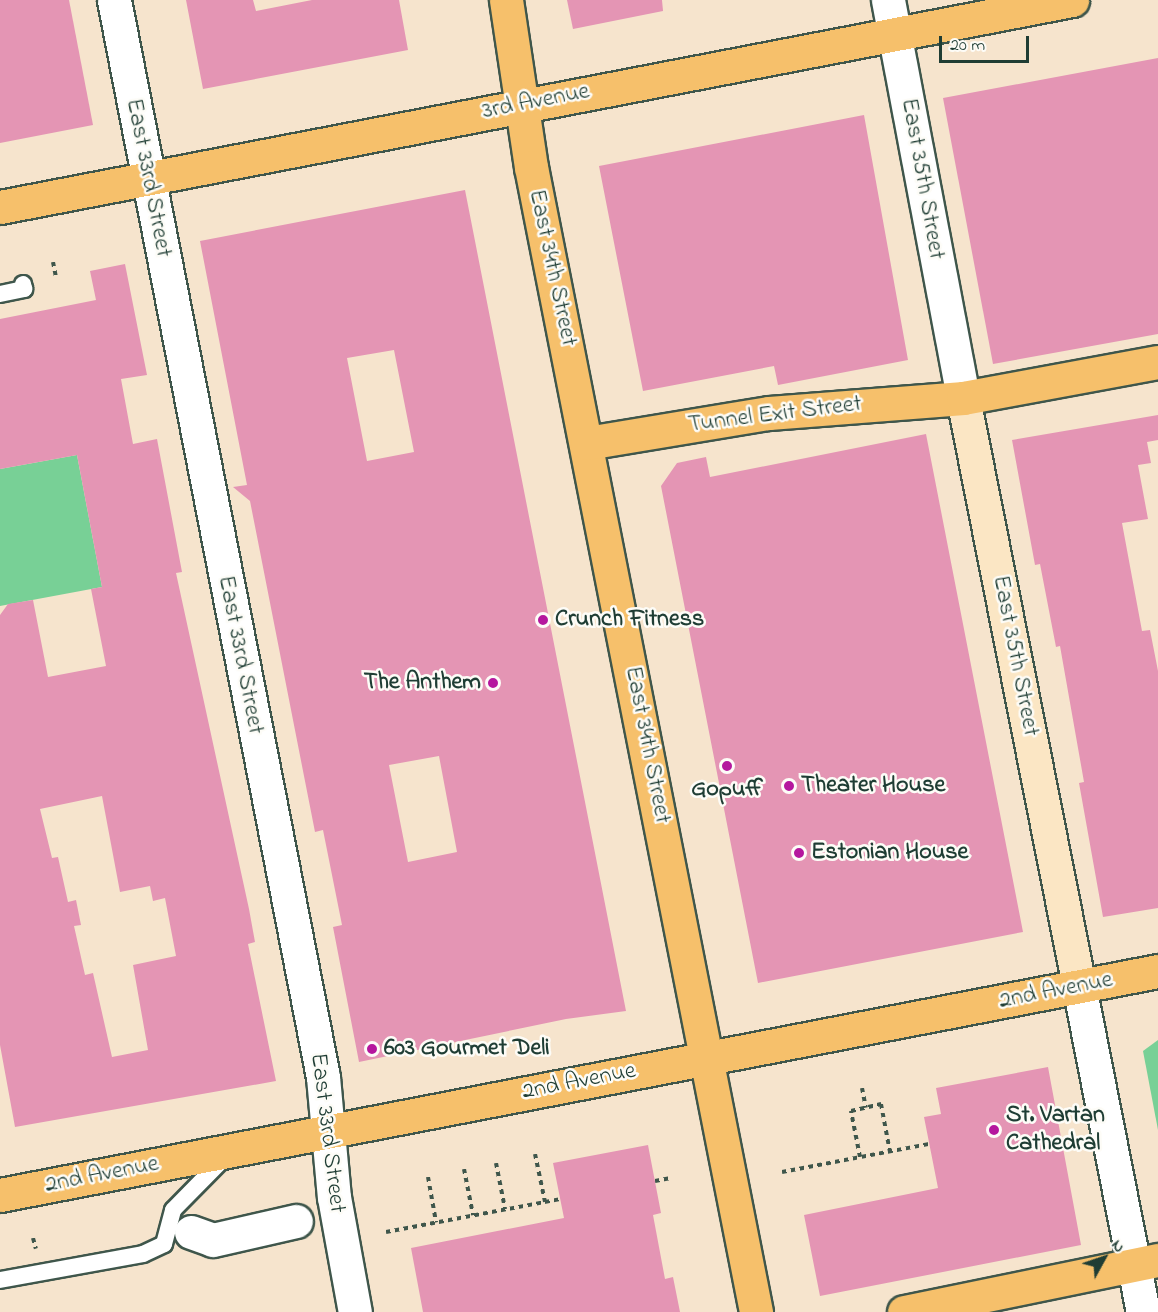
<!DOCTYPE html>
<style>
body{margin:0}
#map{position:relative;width:1158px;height:1312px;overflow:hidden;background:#f6e4cd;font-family:"Indie Flower",sans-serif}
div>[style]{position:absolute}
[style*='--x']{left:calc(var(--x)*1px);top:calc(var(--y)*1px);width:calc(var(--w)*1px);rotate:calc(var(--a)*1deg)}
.green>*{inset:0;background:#78d096}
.building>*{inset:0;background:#e495b4}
.path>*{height:4px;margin-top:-2px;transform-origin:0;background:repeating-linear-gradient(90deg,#3f564b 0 4.5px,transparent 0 9px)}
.roads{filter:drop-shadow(2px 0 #3f564b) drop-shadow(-2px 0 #3f564b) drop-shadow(0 2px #3f564b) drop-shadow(0 -2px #3f564b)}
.lane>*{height:16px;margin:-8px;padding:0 8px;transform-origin:8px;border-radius:8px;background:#fff}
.street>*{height:33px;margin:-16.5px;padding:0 16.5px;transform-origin:16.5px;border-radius:16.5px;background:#fff}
.secondary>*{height:33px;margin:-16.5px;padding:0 16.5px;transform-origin:16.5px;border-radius:16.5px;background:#fbe6c4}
.primary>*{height:33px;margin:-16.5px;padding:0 16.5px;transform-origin:16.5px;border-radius:16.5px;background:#f6c06b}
.highway>*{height:33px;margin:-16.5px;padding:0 16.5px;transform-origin:16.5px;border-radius:16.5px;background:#f6c06b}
.dots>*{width:16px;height:16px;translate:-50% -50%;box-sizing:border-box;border:3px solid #fdfcf7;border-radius:50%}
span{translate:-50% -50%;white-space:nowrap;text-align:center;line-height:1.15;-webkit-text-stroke:5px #fdfcf7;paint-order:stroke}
.street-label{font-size:24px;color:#1f3d34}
.poi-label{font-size:24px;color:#1f3d34;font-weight:700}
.left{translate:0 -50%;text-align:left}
.right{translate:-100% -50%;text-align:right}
.north{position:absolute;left:1074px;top:1228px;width:60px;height:60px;-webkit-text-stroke:4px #fdfcf7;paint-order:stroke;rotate:50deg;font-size:16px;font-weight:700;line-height:24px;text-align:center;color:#1f3d34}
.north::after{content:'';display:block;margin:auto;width:21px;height:27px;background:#1f3d34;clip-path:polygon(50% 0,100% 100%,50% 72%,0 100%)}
.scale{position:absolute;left:939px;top:36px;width:90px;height:27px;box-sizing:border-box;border:3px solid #1f3d34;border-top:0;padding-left:8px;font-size:18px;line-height:21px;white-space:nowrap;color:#1f3d34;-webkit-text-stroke:4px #fdfcf7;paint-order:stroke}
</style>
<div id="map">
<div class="green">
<i style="clip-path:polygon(77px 455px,102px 587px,0 606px,0 469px)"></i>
<i style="clip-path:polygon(1158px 1040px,1158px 1130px,1143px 1051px)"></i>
</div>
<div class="building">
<i style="clip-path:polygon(0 0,69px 0,93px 125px,0 143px)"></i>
<i style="clip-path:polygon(186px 0,253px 0,256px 11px,312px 0,399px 0,408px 50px,203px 89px)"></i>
<i style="clip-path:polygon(567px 0,662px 0,663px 11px,573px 29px)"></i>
<i style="clip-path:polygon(1158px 58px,1158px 334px,993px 364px,943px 98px)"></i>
<i style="clip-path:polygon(864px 115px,908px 360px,778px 385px,774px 366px,643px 391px,599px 166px)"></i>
<i style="clip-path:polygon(evenodd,465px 190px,626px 1011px,566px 1019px,359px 1062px,333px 927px,342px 925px,323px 830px,315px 832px,250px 501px,233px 487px,247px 485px,200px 241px,465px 190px,394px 350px,414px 452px,367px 461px,347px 358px,394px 350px,465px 190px,439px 756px,457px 852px,408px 862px,389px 765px,439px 756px)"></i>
<i style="clip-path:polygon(evenodd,125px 264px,147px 375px,121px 379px,133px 444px,157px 439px,182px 572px,176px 573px,249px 909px,255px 942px,248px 944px,276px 1081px,15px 1127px,0 1045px,0 615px,8px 604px,33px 600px,48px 677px,106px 666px,91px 589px,102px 587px,77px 455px,0 469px,0 319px,96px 300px,90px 271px,125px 264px,102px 796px,120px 892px,150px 886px,153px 901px,165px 898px,176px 956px,133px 965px,148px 1050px,112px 1057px,93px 973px,85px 975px,74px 926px,81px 925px,76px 900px,68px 902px,58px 857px,52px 858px,40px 809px,102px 796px)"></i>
<i style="clip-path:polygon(1158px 415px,1158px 440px,1147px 442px,1151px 463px,1138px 465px,1148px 519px,1122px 523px,1142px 631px,1150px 630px,1158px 671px,1158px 908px,1103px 917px,1079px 783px,1084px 782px,1060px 646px,1056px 647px,1040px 564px,1035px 565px,1012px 440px)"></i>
<i style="clip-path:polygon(926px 434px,1023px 932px,758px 983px,661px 486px,677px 463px,706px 457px,710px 477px)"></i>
<i style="clip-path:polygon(1048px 1067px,1081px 1245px,820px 1296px,804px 1215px,938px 1188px,924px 1117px,941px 1114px,936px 1088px)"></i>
<i style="clip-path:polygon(648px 1145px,661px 1213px,653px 1215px,665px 1279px,673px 1277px,680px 1312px,423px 1312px,411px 1248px,564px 1218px,553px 1163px)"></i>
</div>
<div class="path">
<i style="--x:53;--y:262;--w:15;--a:79"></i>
<i style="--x:862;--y:1088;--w:20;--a:79"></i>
<i style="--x:535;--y:1154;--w:49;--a:78.2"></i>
<i style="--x:860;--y:1157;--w:47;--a:-101.1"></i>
<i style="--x:851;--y:1111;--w:31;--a:-13"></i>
<i style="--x:881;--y:1104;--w:49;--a:79.4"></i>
<i style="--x:496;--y:1163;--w:47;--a:78.9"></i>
<i style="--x:464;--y:1169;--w:47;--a:78.9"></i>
<i style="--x:782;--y:1172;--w:150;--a:-10.8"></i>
<i style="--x:428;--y:1177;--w:46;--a:79.9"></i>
<i style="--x:655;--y:1181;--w:16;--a:-11"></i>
<i style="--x:386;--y:1232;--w:177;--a:-10.7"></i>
<i style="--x:33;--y:1238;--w:11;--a:75"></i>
</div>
<div class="roads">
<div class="lane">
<i style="--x:0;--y:294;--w:25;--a:-12"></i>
<i style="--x:24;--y:289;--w:5;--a:-101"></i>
<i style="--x:0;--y:1280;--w:145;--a:-10.3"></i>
<i style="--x:143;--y:1254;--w:23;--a:-25"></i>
<i style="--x:164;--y:1244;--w:35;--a:-75"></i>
<i style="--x:173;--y:1210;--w:77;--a:-45.5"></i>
</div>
<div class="street">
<i style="--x:114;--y:0;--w:1097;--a:79.02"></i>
<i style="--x:323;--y:1077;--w:121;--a:84.8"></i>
<i style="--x:334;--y:1197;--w:117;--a:79.7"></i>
<i style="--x:888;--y:0;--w:405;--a:79.3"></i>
<i style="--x:1079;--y:986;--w:332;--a:78.9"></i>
<i style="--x:191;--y:1232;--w:23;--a:20"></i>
<i style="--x:213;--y:1240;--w:85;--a:-12.9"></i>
</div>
<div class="secondary">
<i style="--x:963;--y:398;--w:599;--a:78.84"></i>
</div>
<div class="primary">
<i style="--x:506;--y:0;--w:169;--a:81.5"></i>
<i style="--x:531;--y:167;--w:1167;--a:78.88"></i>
<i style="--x:0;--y:207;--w:1092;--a:-10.93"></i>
<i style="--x:587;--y:443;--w:184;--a:-9.4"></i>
<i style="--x:769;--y:413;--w:195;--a:-4.4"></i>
<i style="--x:0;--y:1195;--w:1179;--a:-10.95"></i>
<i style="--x:904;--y:1312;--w:259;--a:-11.6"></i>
</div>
<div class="highway">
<i style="--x:963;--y:398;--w:198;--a:-10.5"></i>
</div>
</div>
<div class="dots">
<i style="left:543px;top:620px;background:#b5179e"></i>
<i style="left:493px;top:683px;background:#b5179e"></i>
<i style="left:727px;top:766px;background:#b5179e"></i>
<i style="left:789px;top:786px;background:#b5179e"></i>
<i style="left:799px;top:853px;background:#b5179e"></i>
<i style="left:372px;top:1049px;background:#b5179e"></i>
<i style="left:994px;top:1130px;background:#b5179e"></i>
</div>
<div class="street-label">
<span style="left:536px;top:102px;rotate:-11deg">3rd Avenue</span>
<span style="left:148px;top:178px;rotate:79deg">East 33rd Street</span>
<span style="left:922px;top:179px;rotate:80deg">East 35th Street</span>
<span style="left:552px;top:268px;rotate:78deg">East 34th Street</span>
<span style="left:775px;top:415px;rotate:-7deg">Tunnel Exit Street</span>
<span style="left:240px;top:655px;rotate:79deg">East 33rd Street</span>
<span style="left:1015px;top:656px;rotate:79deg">East 35th Street</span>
<span style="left:647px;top:745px;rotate:79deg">East 34th Street</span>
<span style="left:1056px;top:991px;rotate:-11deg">2nd Avenue</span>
<span style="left:579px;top:1082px;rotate:-11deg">2nd Avenue</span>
<span style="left:327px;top:1133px;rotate:83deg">East 33rd Street</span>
<span style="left:102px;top:1175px;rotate:-11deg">2nd Avenue</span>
</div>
<div class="poi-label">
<span class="left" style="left:555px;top:620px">Crunch Fitness</span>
<span class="right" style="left:481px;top:683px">The Anthem</span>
<span class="left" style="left:801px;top:786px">Theater House</span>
<span style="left:727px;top:790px">Gopuff</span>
<span class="left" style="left:811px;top:853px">Estonian House</span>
<span class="left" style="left:384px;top:1049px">603 Gourmet Deli</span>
<span class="left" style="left:1006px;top:1130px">St. Vartan<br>Cathedral</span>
</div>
<div class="north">N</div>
<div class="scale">20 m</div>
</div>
